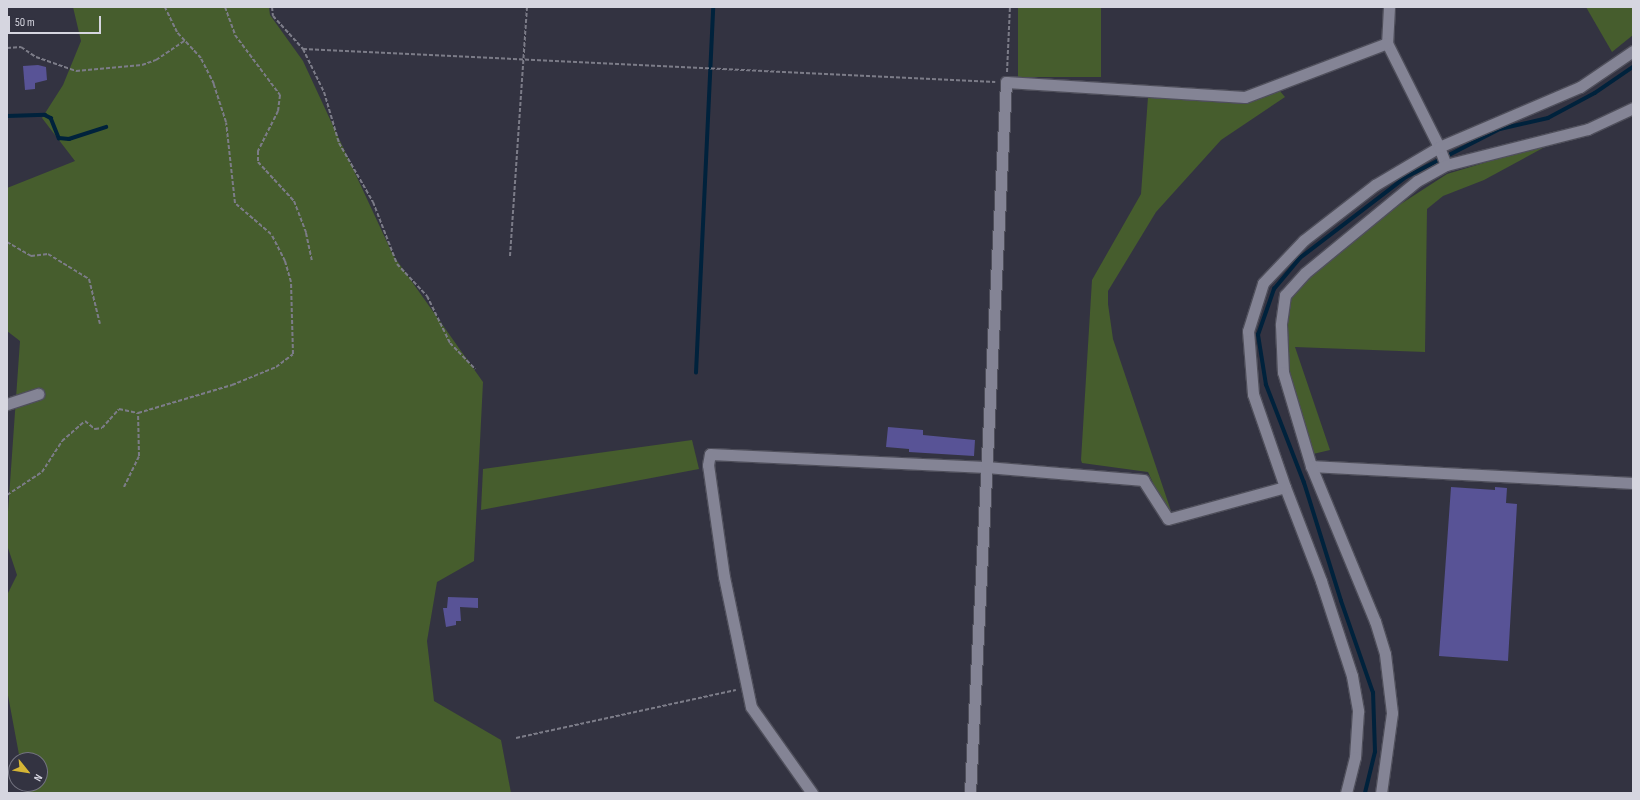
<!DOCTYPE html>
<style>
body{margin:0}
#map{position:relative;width:1640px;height:800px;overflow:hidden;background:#333341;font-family:"Sofia Sans Condensed",sans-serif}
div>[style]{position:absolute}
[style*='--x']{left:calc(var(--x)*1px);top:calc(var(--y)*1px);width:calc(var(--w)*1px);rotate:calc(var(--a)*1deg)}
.green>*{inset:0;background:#465d2d;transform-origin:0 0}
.stream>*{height:3.5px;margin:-1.75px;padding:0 1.75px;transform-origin:1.75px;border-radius:1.75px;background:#00223c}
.building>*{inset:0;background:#585396}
.path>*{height:2px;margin-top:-1px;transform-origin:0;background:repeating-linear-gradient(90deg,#7c7c88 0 4px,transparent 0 6px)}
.roads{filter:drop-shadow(1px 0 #4f4f5b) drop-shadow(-1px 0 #4f4f5b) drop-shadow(0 1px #4f4f5b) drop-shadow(0 -1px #4f4f5b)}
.minor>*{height:11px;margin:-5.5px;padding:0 5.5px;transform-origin:5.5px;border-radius:5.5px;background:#848495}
span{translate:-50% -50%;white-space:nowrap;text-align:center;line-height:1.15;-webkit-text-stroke:3px #333341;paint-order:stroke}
.frame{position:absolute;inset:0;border:8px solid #d6d6e0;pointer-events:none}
.north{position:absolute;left:8px;top:752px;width:40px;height:40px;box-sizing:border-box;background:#333341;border:1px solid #747481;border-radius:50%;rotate:120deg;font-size:11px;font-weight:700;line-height:16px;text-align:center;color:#d6d6e0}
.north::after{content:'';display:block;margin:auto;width:14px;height:18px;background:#d5b535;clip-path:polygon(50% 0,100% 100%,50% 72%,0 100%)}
.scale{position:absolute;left:8px;top:16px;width:93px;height:18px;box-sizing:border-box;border:2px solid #d6d6e0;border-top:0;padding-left:5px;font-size:12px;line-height:14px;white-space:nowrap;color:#d6d6e0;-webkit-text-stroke:3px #333341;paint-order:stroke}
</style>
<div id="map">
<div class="green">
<i style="clip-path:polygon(73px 7px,269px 7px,270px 15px,303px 61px,393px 255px,483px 382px,474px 561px,437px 582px,427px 641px,434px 701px,501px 740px,511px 793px,26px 793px,24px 784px,40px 784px,40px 760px,20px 760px,7px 690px,7px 595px,17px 575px,7px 545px,7px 526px,20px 341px,7px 331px,7px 188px,75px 161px,42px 118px,63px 85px,81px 41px)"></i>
<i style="left:1018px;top:7px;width:83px;height:70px"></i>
<i style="clip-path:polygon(1586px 7px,1633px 7px,1633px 35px,1612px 52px)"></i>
<i style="clip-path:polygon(1279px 90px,1285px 97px,1221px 140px,1156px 212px,1108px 291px,1108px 304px,1113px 339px,1171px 511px,1165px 509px,1148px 472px,1082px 463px,1081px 460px,1092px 280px,1141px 194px,1148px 97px,1248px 102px)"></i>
<i style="clip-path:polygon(1554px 142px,1484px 180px,1443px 196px,1427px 209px,1425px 352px,1295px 347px,1330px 450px,1313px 454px,1290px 374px,1286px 330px,1288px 300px,1307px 279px,1376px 220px,1447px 174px)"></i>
<i style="clip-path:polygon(692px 440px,699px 469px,481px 510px,483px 469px)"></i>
</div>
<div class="stream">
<i style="--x:7;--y:116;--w:38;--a:-2"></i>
<i style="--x:45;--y:115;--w:7;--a:27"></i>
<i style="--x:51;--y:118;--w:22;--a:68"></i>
<i style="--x:59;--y:138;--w:10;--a:6"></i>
<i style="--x:69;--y:139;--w:39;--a:-18"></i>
<i style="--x:696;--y:373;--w:366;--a:-87.3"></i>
<i style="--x:1365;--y:793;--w:42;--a:-76.3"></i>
<i style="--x:1375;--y:752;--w:59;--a:-91.9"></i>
<i style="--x:1373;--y:693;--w:97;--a:-109.2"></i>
<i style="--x:1341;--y:601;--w:124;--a:-107.4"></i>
<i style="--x:1304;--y:483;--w:105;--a:-111.2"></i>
<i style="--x:1266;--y:385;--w:51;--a:-99.1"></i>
<i style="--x:1258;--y:335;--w:49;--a:-70.8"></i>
<i style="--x:1274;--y:289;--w:40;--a:-50"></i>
<i style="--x:1300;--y:258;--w:133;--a:-37.4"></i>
<i style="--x:1406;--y:177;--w:106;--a:-27.1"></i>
<i style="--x:1500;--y:129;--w:49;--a:-12.9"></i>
<i style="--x:1548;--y:118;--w:53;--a:-28"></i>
<i style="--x:1595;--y:93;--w:46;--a:-34.4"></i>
</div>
<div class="building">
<i style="clip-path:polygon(38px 65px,46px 67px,47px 80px,35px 83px,35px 89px,25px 90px,23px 66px)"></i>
<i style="clip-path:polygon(888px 427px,923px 430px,923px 435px,975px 440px,974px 456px,909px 452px,909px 449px,886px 447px)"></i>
<i style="clip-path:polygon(1451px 487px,1495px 490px,1495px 487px,1507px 488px,1506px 503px,1517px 504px,1508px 661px,1439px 656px)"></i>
<i style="clip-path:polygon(448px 597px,478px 598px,478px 608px,460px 607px,461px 621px,456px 621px,456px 625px,446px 627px,443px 608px,447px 608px)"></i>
</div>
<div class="path">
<i style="--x:225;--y:7;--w:30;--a:70"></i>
<i style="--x:235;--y:35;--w:75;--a:53.1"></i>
<i style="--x:280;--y:95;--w:16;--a:97"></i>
<i style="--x:278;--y:111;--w:45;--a:116.6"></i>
<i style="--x:258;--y:151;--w:11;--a:90"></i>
<i style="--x:258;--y:162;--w:53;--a:47.3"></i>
<i style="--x:294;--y:201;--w:34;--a:69"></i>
<i style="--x:306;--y:233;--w:29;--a:78"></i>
<i style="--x:272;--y:7;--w:9;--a:84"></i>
<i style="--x:273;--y:16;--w:45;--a:47.7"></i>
<i style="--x:303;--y:49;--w:48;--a:64"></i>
<i style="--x:324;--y:92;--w:53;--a:73.6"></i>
<i style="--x:339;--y:143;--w:68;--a:60"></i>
<i style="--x:373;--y:202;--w:66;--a:68.8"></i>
<i style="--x:397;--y:264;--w:44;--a:46.8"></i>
<i style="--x:427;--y:296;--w:52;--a:63.9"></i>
<i style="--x:450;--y:343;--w:36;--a:46"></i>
<i style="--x:7;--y:48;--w:14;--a:-4"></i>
<i style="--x:21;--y:47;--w:18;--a:34"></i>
<i style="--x:36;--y:57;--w:42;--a:19.3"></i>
<i style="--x:76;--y:71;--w:66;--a:-5.2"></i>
<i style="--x:142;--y:65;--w:15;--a:-20"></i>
<i style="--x:156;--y:60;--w:34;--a:-34"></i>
<i style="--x:303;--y:49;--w:693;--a:2.73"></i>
<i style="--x:1007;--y:72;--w:65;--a:-87.4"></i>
<i style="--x:7;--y:242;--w:28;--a:30"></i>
<i style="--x:31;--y:256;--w:17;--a:-7"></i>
<i style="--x:48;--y:254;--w:48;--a:31.4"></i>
<i style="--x:89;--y:279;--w:46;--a:76.3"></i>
<i style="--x:510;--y:256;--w:250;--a:-86.1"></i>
<i style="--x:124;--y:487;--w:34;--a:-64"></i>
<i style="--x:139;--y:456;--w:43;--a:-91.3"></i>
<i style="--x:7;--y:495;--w:42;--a:-33.3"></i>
<i style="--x:42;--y:472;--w:37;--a:-57"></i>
<i style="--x:62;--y:441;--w:30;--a:-41"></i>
<i style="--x:85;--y:421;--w:13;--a:39"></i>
<i style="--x:95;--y:429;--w:7;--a:-8"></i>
<i style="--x:102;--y:428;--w:25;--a:-48"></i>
<i style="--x:119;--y:409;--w:19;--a:12"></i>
<i style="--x:138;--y:413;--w:98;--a:-16.6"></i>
<i style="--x:232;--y:385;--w:48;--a:-22.2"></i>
<i style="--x:276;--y:367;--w:21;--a:-37"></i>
<i style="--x:293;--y:354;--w:72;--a:-91.6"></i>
<i style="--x:291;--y:282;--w:22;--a:-106"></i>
<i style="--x:285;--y:261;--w:30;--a:-117"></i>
<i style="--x:271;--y:234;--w:48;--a:-139.3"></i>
<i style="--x:235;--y:203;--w:81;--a:-96.3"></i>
<i style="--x:226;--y:122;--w:40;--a:-108"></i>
<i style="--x:214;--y:84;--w:29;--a:-117"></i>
<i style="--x:201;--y:58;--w:35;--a:-133"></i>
<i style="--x:177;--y:32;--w:28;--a:-116"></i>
<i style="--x:516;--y:738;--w:225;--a:-12.3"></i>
</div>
<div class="roads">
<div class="minor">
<i style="--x:1389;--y:7;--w:36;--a:93"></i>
<i style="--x:1387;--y:43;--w:116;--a:63.4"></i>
<i style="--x:1439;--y:147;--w:19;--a:69"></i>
<i style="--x:1633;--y:108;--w:50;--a:155"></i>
<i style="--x:1588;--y:129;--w:146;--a:165.8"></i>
<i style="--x:1446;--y:165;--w:33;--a:151"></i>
<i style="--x:1417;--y:181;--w:145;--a:140.6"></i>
<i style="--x:1305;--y:273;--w:30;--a:132"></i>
<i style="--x:1285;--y:295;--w:30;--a:98"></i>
<i style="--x:1281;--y:325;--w:47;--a:87.6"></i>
<i style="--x:1283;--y:372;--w:98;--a:73.4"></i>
<i style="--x:1311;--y:466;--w:322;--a:3"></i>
<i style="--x:7;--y:404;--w:33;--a:-18"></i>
<i style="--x:1311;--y:466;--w:168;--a:67.6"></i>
<i style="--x:1375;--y:621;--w:34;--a:73"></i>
<i style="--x:1385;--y:654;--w:59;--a:83.2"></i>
<i style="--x:1392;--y:713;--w:81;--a:97.8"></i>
<i style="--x:1285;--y:487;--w:101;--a:69"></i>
<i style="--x:1321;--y:581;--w:100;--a:71.9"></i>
<i style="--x:1352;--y:676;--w:36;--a:80"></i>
<i style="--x:1358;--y:711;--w:46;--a:93.7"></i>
<i style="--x:1355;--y:757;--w:37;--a:104"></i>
<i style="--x:812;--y:793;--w:105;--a:-125.3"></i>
<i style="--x:751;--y:707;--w:133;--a:-101.7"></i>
<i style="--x:724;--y:577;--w:113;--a:-98.1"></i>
<i style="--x:708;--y:465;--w:11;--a:-80"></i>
<i style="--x:710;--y:454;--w:276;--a:2.7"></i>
<i style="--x:986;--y:467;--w:158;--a:4.7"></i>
<i style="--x:1143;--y:480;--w:46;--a:57.3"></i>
<i style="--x:1168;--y:519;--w:121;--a:-15.3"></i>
<i style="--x:1285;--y:487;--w:98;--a:-109"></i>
<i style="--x:1253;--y:394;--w:63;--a:-94.5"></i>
<i style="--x:1248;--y:331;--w:50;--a:-72.6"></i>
<i style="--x:1263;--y:283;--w:59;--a:-46.4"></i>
<i style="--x:1304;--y:240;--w:90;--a:-37.8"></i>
<i style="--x:1375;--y:185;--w:74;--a:-30.7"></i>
<i style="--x:1439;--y:147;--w:153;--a:-23.1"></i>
<i style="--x:1580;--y:87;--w:64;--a:-34.2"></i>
<i style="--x:970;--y:793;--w:712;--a:-87.1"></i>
<i style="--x:1006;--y:82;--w:239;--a:3.6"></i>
<i style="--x:1245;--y:97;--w:152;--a:-20.8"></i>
</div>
</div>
<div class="frame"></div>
<div class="north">N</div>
<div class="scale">50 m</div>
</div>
